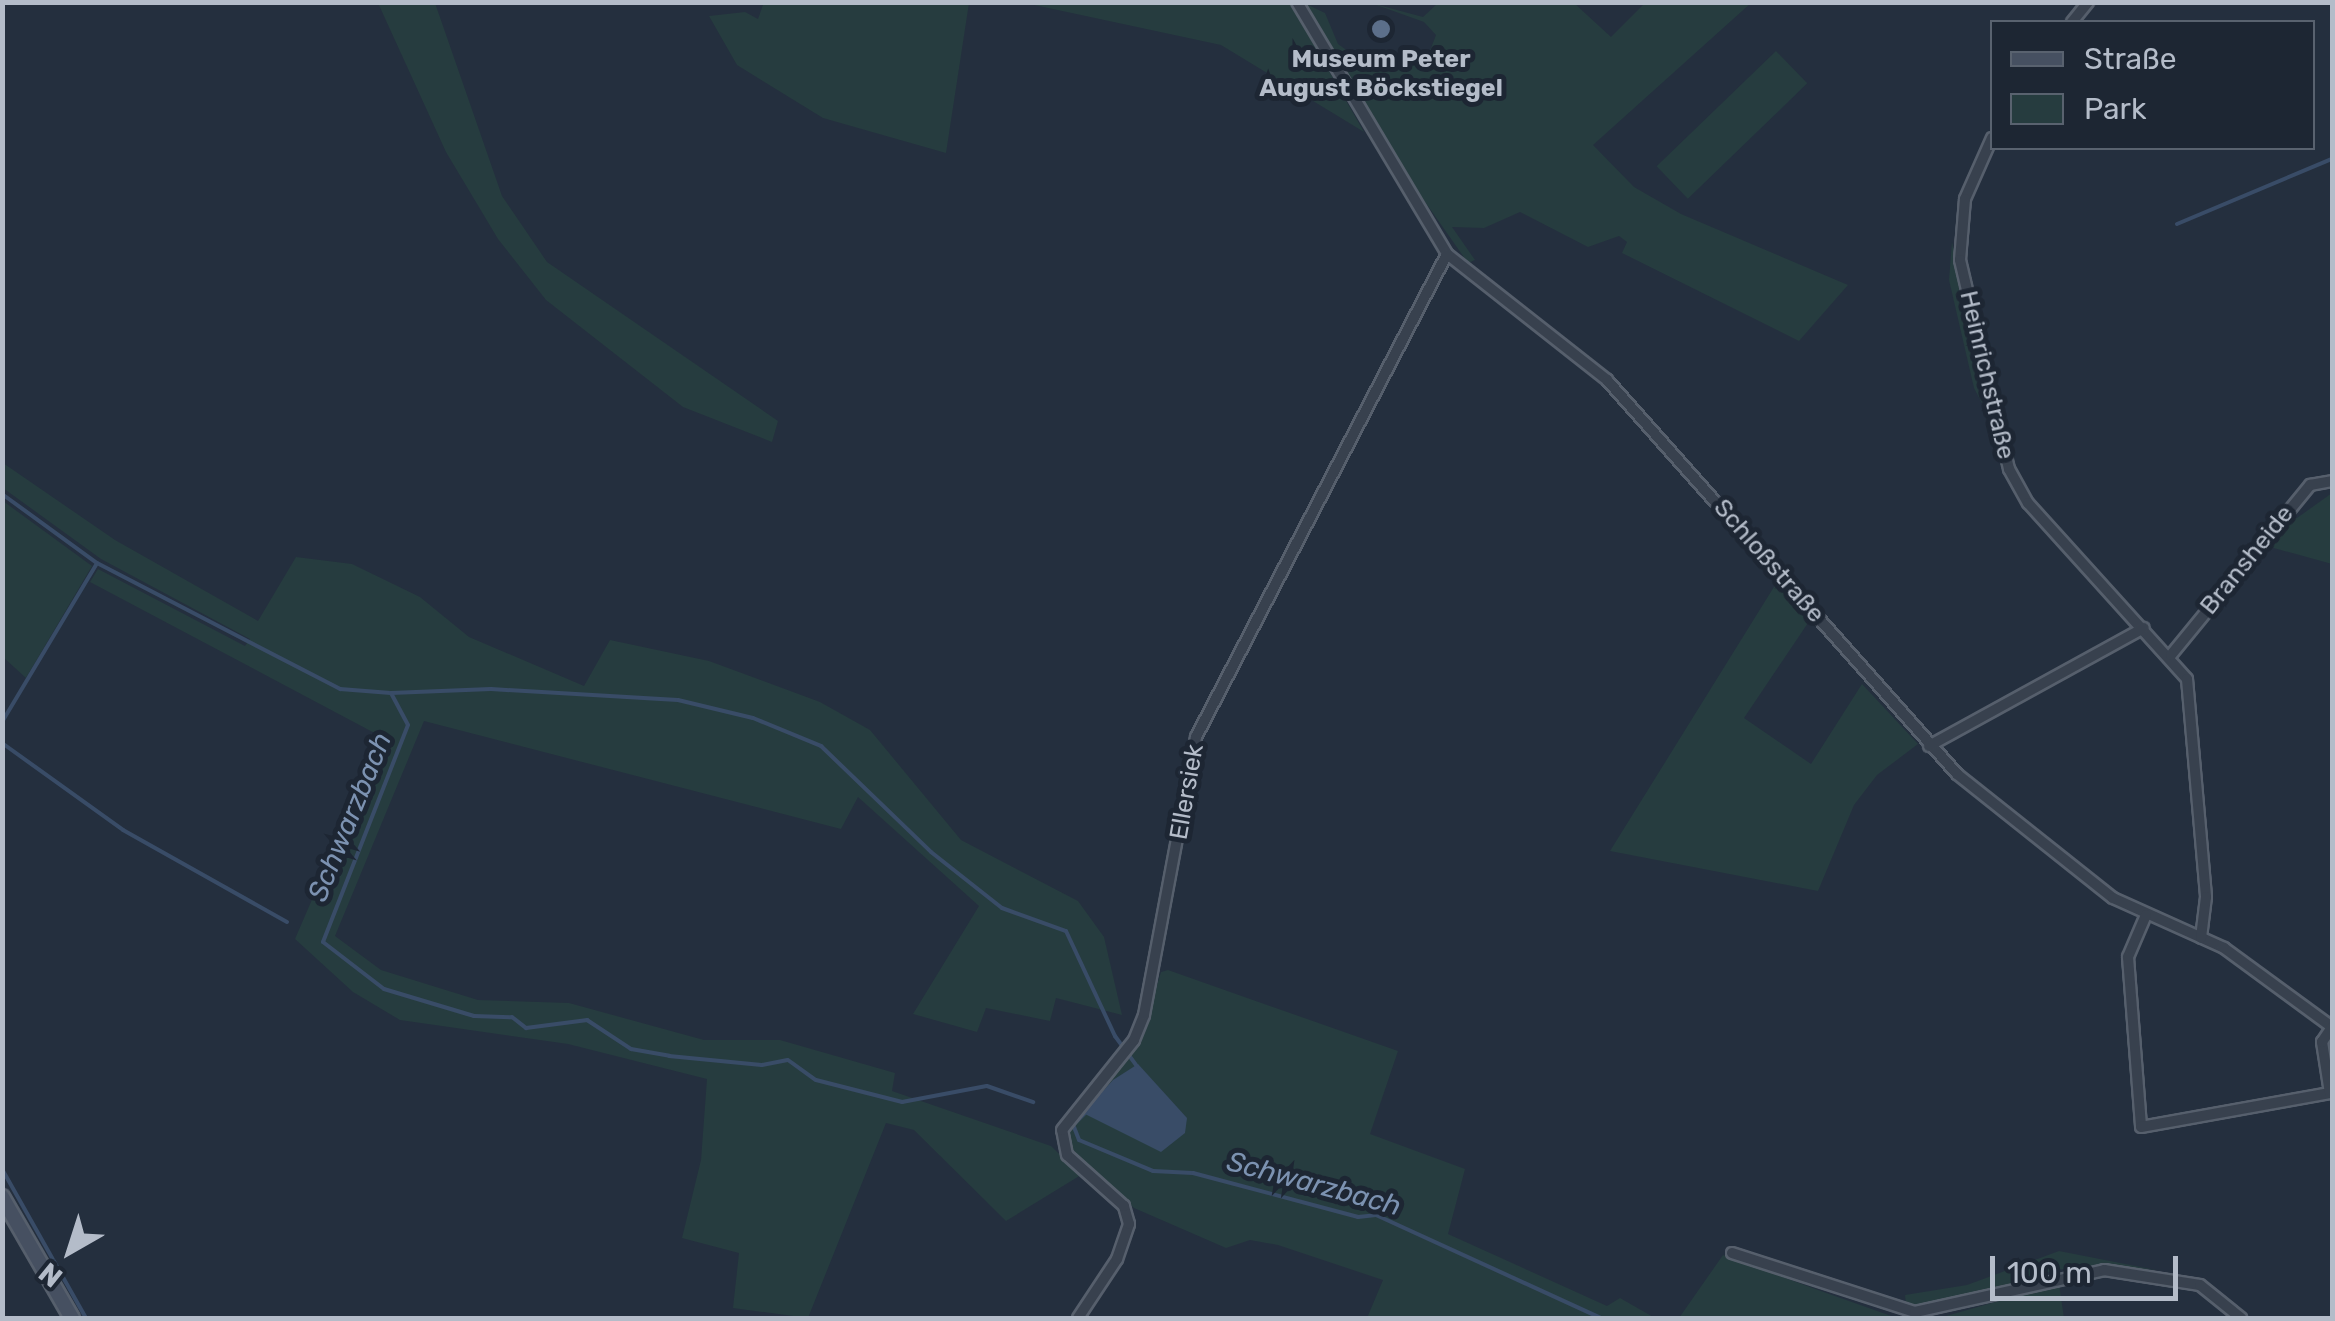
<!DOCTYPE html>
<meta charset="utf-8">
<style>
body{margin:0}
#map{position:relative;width:2335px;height:1321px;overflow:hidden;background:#242f3e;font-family:Rubik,sans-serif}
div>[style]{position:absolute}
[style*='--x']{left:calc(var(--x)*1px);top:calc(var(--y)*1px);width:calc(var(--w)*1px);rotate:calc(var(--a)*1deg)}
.green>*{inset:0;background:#263c3f;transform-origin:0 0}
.water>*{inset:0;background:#394c67}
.stream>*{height:4px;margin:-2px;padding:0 2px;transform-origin:2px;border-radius:2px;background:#394c67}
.roads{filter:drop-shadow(2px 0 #565f6c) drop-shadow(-2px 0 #565f6c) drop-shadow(0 2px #565f6c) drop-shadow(0 -2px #565f6c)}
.street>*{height:10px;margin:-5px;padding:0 5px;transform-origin:5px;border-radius:5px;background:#38414e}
.secondary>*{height:14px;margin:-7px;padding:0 7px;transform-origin:7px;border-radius:7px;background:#465061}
.dots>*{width:28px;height:28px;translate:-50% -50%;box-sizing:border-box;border:5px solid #1d2633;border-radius:50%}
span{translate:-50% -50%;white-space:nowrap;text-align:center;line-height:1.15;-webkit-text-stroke:10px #1d2633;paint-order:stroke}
.poi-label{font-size:25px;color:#b4bcc9;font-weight:700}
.street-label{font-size:25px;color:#b4bcc9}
.water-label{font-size:28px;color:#7c92b1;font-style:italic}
.frame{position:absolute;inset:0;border:5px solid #b4bcc9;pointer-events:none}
.legend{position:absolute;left:1990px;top:20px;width:325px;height:130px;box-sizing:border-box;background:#1d2633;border:2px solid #59626f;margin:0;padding:12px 18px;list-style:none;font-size:30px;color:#b4bcc9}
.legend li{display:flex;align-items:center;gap:20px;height:50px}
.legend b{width:50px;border:2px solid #59626f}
.north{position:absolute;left:20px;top:1201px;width:100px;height:100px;-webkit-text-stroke:8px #1d2633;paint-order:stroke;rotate:219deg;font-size:28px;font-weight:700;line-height:40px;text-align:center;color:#b4bcc9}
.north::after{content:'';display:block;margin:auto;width:35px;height:45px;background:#b4bcc9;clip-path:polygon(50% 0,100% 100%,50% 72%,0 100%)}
.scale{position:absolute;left:1990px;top:1256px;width:188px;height:45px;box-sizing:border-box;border:5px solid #b4bcc9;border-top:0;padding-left:12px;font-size:30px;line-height:35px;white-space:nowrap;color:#b4bcc9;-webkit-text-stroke:8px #1d2633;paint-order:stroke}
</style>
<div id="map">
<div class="green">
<i style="clip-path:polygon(764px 2px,969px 3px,946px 153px,823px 118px,737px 65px,709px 16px,745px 12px,758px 19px)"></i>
<i style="clip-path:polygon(378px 3px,435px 3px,502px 196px,547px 262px,778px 421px,772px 442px,683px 407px,546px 300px,498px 239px,446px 152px)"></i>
<i style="clip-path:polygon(1025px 3px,1290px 3px,1364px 132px,1221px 45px)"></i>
<i style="clip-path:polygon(1304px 3px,1325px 13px,1338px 44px,1366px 64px,1428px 56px,1436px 35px,1424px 22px,1371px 3px,1423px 17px,1438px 3px,1574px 3px,1611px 37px,1645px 3px,1751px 3px,1593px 145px,1634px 187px,1681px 214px,1848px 285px,1799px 341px,1622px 253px,1627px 242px,1619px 236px,1588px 247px,1520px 212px,1484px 228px,1452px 227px,1475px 260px,1468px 263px,1402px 169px)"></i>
<i style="left:1776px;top:51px;width:45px;height:166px;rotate:46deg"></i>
<i style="clip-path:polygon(1952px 242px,1987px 413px,1974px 388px,1949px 280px)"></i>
<i style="clip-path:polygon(3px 463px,115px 540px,258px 621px,296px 557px,352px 564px,420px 597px,469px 637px,584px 686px,610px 640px,709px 661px,820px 702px,870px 730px,961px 840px,1078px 901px,1104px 937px,1122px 1015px,1056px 998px,1050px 1021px,986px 1008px,977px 1032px,913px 1014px,979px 906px,858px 797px,841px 829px,424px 721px,335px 936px,381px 970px,478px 1000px,569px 1003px,704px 1040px,780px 1040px,895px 1073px,892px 1091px,1051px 1146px,1081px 1175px,1006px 1221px,914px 1130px,886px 1123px,808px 1318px,733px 1308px,739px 1253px,682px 1238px,701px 1160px,707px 1079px,568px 1044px,400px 1020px,353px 992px,295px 939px,382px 737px,90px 582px,98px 569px,245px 646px,250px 639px,101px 559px,3px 488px)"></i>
<i style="clip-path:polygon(2332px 493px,2332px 564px,2263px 545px,2291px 512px,2297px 518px)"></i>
<i style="clip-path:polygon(3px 501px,92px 566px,26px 678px,3px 657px)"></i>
<i style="clip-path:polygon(1777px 582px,1810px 620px,1744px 718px,1811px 764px,1862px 684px,1918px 744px,1877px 775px,1854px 805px,1818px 891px,1610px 851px)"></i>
<i style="clip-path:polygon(1168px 970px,1398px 1051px,1370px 1134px,1465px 1169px,1448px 1234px,1607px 1306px,1620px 1298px,1655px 1318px,1367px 1318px,1383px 1280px,1278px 1245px,1250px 1240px,1226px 1248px,1134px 1208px,1069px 1146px,1067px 1129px,1093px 1091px,1139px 1045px,1161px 972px)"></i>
<i style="clip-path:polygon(2059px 1251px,2156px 1270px,2105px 1265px,2055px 1270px,1943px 1304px,1906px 1305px,1905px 1295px,1967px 1285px)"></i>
<i style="clip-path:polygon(1723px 1255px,1818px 1290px,1897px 1318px,1679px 1318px)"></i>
<i style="clip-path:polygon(2059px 1284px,2064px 1318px,1939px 1318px,1946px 1316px)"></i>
</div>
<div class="water">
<i style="clip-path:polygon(1138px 1064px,1187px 1118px,1185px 1133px,1161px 1152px,1083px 1113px,1113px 1080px)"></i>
</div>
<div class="stream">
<i style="--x:2177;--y:224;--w:168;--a:-22.8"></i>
<i style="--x:2;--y:494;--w:117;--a:36"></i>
<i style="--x:97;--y:563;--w:274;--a:27.4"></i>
<i style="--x:340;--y:689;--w:51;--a:4.5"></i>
<i style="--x:391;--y:693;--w:36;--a:62"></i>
<i style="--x:408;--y:725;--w:233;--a:111.4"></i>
<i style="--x:323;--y:942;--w:77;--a:37.6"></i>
<i style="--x:384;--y:989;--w:94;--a:16.7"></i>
<i style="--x:474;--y:1016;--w:38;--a:2"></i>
<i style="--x:512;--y:1017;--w:18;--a:38"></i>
<i style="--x:526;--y:1028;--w:62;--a:-7.5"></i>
<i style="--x:587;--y:1020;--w:53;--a:33.4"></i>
<i style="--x:631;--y:1049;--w:39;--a:10"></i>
<i style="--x:669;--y:1056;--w:93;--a:5.5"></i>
<i style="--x:762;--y:1065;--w:26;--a:-11"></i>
<i style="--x:788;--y:1060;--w:34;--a:36"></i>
<i style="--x:816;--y:1080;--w:89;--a:14.3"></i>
<i style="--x:902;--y:1102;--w:86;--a:-10.7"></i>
<i style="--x:987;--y:1086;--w:49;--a:19.2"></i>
<i style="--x:391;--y:693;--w:100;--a:-2.3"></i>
<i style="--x:491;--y:689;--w:187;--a:3.4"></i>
<i style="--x:678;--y:700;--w:77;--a:13.5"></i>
<i style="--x:753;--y:718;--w:74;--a:22.4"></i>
<i style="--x:821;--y:746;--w:153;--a:43.9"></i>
<i style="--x:931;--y:852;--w:90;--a:38.3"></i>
<i style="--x:1002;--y:908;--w:68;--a:19.8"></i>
<i style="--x:1066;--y:931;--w:116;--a:65"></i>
<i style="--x:1115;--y:1036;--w:39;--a:54"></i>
<i style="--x:2;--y:722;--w:185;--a:-59.1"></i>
<i style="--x:2;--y:743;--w:149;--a:35.7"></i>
<i style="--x:123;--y:830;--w:188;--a:29.3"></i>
<i style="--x:1073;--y:1125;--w:18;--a:-45"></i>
<i style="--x:1074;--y:1127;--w:14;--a:69"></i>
<i style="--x:1079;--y:1140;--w:80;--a:22.7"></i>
<i style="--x:1153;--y:1171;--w:40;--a:2.9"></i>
<i style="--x:1193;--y:1173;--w:171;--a:14.9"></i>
<i style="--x:1358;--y:1217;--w:18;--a:-6"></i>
<i style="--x:1376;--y:1215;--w:247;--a:24.6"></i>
<i style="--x:2;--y:1169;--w:171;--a:60.6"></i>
</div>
<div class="roads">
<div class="street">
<i style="--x:1297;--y:2;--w:293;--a:59.2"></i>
<i style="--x:1447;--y:254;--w:204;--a:38.2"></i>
<i style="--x:1607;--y:380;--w:527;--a:48.38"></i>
<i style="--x:1957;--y:774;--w:199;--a:38.5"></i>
<i style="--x:2113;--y:898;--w:122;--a:24.2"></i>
<i style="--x:2224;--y:948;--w:134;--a:36.2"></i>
<i style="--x:2072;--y:22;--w:26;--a:-51"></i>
<i style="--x:1992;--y:138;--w:67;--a:113.9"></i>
<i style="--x:1965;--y:199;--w:61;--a:94.7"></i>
<i style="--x:1960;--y:260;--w:215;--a:76.8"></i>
<i style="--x:2009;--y:469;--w:39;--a:61"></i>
<i style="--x:2028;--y:503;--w:237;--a:47.9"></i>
<i style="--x:2187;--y:679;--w:219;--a:85"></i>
<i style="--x:2206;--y:897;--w:41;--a:97"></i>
<i style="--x:2171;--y:655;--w:220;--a:-50.7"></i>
<i style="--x:2310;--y:485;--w:22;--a:-10"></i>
<i style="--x:1929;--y:746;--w:245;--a:-28.8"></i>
<i style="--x:2146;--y:915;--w:46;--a:113.2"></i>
<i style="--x:2128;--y:957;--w:170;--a:85.6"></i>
<i style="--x:2141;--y:1127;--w:192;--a:-10.2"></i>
<i style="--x:2330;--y:1093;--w:52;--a:-98.9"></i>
<i style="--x:2322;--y:1042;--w:18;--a:-56"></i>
<i style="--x:1732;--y:1253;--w:192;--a:17.9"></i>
<i style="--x:1915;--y:1312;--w:194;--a:-12.5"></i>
<i style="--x:2104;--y:1270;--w:97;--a:8.9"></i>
<i style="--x:2200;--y:1285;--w:53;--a:38.8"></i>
<i style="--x:1078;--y:1318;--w:71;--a:-56.5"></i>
<i style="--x:1117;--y:1259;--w:37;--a:-71"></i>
<i style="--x:1129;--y:1224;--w:19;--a:-106"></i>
<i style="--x:1124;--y:1206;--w:76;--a:-138.2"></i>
<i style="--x:1067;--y:1155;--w:25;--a:-101"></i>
<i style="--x:1062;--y:1130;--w:115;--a:-51.3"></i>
<i style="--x:1134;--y:1040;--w:27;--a:-68"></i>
<i style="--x:1144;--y:1015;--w:283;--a:-79.4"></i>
<i style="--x:1196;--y:737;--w:544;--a:-62.54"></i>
</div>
<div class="secondary">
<i style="--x:2;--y:1197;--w:140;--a:60"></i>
</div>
</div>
<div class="dots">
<i style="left:1381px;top:29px;background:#5c6f8a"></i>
</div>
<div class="poi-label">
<span style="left:1381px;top:74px">Museum Peter<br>August Böckstiegel</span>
</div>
<div class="street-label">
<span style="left:1987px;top:375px;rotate:77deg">Heinrichstraße</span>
<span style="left:2247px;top:560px;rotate:-51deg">Bransheide</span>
<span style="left:1769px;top:561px;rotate:49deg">Schloßstraße</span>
<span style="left:1187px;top:792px;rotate:-80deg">Ellersiek</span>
</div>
<div class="water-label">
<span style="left:350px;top:817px;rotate:-68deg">Schwarzbach</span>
<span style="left:1314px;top:1184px;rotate:15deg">Schwarzbach</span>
</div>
<div class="frame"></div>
<ul class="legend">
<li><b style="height:12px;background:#465061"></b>Straße</li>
<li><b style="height:28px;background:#263c3f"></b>Park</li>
</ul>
<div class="north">N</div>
<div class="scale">100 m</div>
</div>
